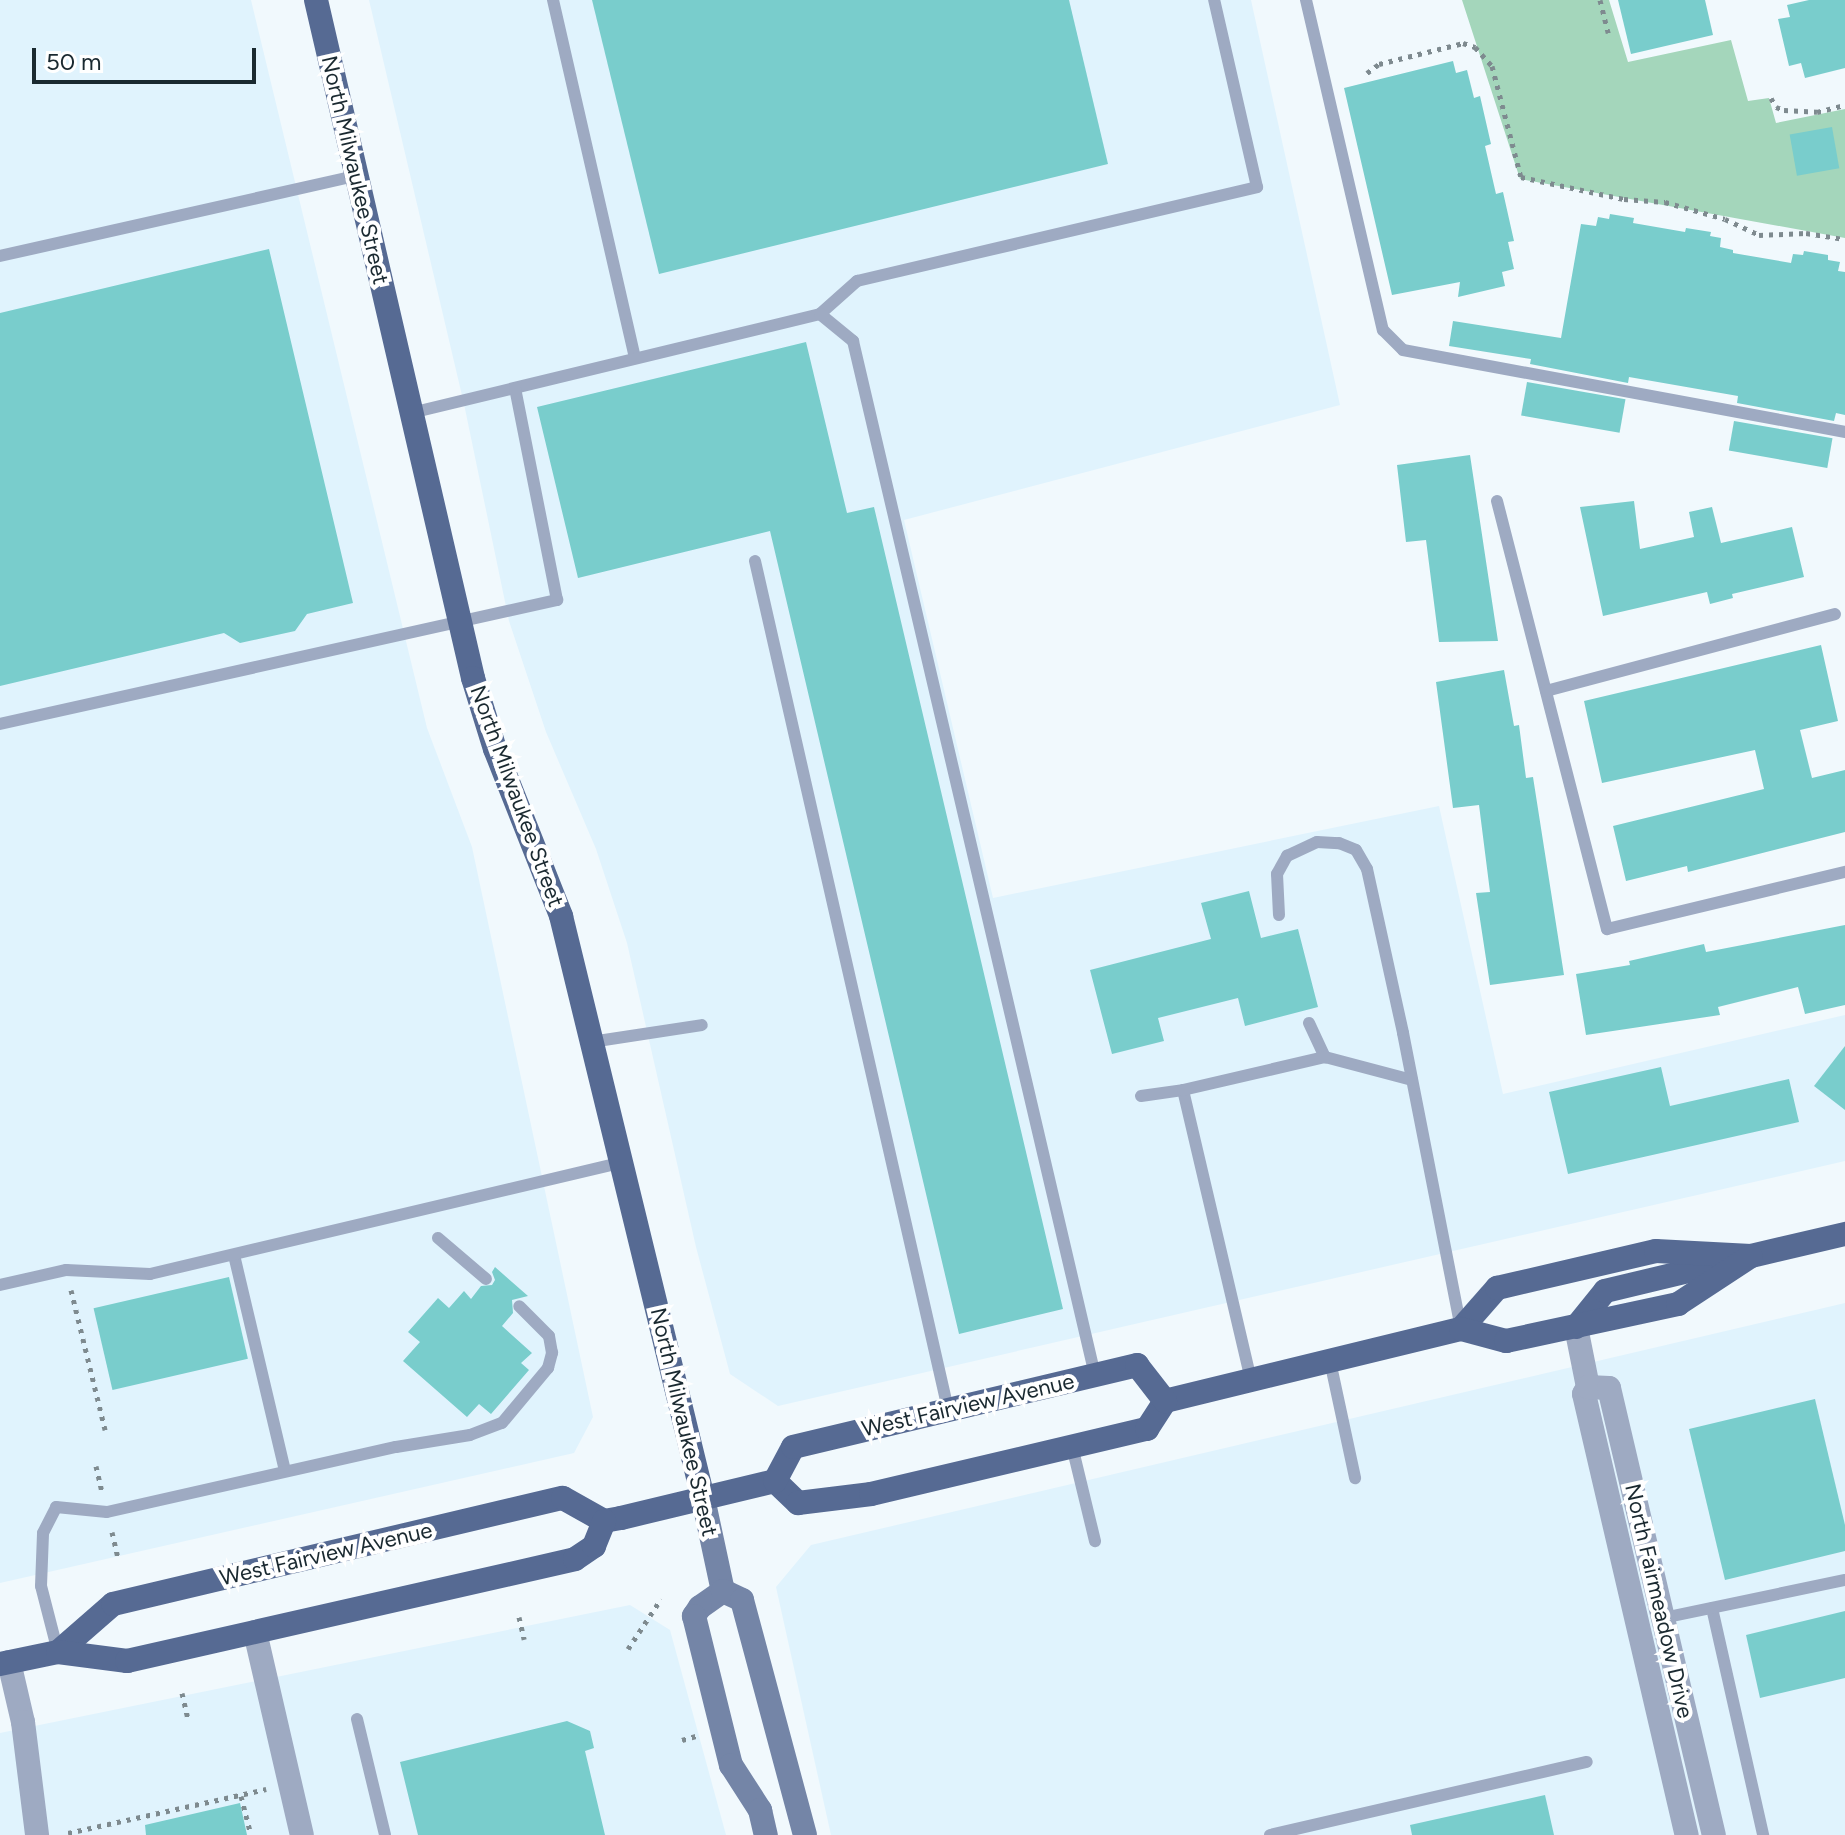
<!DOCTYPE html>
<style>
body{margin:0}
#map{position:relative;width:1845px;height:1835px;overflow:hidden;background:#f1f9fd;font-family:Figtree,sans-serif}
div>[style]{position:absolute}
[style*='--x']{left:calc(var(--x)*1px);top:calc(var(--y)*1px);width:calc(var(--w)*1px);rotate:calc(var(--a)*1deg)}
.built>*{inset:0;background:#e0f3fd}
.green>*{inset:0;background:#a4d6bb}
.building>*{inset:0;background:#79cdcc;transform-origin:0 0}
.path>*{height:5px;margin-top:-2.5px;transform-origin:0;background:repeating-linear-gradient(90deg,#7e8a8f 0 4px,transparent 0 10px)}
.lane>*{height:12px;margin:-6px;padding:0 6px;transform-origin:6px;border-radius:6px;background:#9eaac2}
.street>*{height:24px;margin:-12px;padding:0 12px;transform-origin:12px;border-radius:12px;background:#9eaac2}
.secondary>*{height:24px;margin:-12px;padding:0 12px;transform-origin:12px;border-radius:12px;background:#7485a7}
.primary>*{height:24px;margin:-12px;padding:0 12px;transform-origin:12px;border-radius:12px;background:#566a93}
span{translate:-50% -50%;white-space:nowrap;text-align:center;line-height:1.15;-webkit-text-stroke:8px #fff;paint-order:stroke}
.street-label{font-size:22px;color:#1a2930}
.scale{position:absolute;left:32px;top:48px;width:224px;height:36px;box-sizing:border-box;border:4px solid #1a2930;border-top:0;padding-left:10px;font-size:24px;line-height:28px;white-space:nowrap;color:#1a2930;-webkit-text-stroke:6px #fff;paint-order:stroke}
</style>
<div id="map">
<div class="built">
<i style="clip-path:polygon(0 0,251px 0,427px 728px,472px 847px,593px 1417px,574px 1453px,0 1583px)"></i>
<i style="clip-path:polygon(369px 0,1251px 0,1340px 405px,904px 520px,993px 898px,1439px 806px,1503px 1094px,1845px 1015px,1845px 1161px,778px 1406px,730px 1374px,696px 1247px,627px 943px,596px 849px,546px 732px,509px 621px,464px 404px)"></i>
<i style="clip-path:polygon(1845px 1303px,1845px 1835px,831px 1835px,776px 1587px,811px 1545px)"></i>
<i style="clip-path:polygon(630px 1605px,670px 1630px,726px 1835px,0 1835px,0 1733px)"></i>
</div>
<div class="green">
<i style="clip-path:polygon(1462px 0,1609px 0,1628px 62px,1731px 40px,1748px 101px,1769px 98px,1776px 123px,1845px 109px,1845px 238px,1520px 179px)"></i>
</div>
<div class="building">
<i style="clip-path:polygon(592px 0,1069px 0,1108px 164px,659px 274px)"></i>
<i style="clip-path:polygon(1618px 0,1705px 0,1713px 35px,1631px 54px)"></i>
<i style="clip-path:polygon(1809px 0,1845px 0,1845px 68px,1805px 78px,1801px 63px,1789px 66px,1778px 19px,1790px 17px,1787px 5px)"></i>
<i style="clip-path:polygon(1453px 61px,1456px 73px,1467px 70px,1474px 98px,1480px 96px,1491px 144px,1485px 146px,1496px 194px,1503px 192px,1514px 241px,1508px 242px,1514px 269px,1502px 272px,1505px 286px,1458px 297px,1460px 282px,1392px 295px,1344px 88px)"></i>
<i style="left:1832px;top:127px;width:42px;height:43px;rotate:80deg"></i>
<i style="clip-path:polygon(1610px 214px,1634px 218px,1633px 223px,1685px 232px,1686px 228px,1711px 232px,1710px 236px,1721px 238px,1720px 247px,1733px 250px,1733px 253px,1791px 263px,1793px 254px,1803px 255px,1804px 251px,1828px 255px,1828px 260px,1840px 262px,1838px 271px,1845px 272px,1845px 415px,1836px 413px,1834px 421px,1737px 403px,1738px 396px,1629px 377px,1628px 383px,1530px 364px,1531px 359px,1449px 346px,1453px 321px,1561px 338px,1581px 224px,1596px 226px,1598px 217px,1609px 219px)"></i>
<i style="clip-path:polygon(269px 249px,353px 603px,307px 614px,295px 631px,240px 643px,224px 633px,0 686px,0 313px)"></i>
<i style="clip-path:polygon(806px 342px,847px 513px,874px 507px,1063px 1309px,959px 1334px,770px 531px,578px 578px,537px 407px)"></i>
<i style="left:1527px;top:382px;width:100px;height:34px;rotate:10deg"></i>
<i style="left:1734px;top:421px;width:100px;height:30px;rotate:10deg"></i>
<i style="clip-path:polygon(1470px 455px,1498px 641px,1439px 642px,1426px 540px,1406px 542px,1397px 465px)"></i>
<i style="clip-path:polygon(1634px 501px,1640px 549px,1694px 537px,1689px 512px,1712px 507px,1721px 543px,1792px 527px,1804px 577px,1732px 594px,1733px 598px,1710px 604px,1707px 592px,1603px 616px,1580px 507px)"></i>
<i style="clip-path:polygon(1821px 645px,1838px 721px,1800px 730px,1812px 778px,1845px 770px,1845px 832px,1688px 872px,1687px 866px,1626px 881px,1613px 826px,1764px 789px,1755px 750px,1602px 783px,1584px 701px)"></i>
<i style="clip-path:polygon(1504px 670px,1514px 726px,1519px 725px,1526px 778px,1533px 777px,1564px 975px,1490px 985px,1476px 893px,1490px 892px,1479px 805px,1453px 808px,1436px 682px)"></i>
<i style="clip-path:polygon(1249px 891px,1261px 938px,1298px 929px,1318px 1007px,1245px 1026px,1238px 998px,1158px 1018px,1164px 1041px,1112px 1054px,1090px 970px,1211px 939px,1201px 903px)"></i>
<i style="clip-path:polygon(1845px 925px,1845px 1005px,1805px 1014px,1798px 987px,1718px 1007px,1720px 1015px,1586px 1035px,1576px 974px,1630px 965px,1629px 961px,1704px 944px,1706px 952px)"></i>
<i style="clip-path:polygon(1845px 1046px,1845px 1110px,1814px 1086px)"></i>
<i style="clip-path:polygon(1661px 1067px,1670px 1106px,1789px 1079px,1799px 1122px,1568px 1174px,1549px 1092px)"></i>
<i style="clip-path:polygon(495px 1267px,528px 1296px,512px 1300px,513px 1313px,502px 1326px,532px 1353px,521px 1363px,529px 1370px,491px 1414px,479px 1404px,467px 1417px,403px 1361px,420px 1342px,408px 1332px,438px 1298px,449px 1308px,464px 1291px,471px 1299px,481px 1286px,492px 1285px,495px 1280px,492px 1272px)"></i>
<i style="left:229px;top:1277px;width:84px;height:139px;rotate:77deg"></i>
<i style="clip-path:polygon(1815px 1399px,1845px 1525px,1845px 1551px,1725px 1580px,1689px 1429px)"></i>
<i style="clip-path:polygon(1845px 1611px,1845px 1678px,1760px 1698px,1746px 1635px)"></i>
<i style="clip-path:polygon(567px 1721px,590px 1731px,594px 1748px,585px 1751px,605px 1835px,418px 1835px,400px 1762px)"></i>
<i style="clip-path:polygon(1545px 1795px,1554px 1835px,1412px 1835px,1410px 1825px)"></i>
<i style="clip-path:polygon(240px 1803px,247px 1835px,146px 1835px,145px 1825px)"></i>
</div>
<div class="path">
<i style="--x:1600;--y:0;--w:34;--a:76"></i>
<i style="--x:1367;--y:73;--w:15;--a:-37"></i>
<i style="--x:1379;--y:64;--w:87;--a:-14"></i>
<i style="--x:1463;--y:43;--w:13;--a:18"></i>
<i style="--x:1475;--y:47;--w:25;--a:48"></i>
<i style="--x:1492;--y:66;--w:115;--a:75.4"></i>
<i style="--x:1521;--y:177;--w:105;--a:12.1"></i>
<i style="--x:1624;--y:199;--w:41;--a:4.2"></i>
<i style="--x:1665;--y:202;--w:62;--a:15.8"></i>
<i style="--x:1725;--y:219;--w:38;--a:25"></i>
<i style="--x:1759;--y:235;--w:47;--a:-2.4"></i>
<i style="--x:1806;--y:233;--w:39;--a:9"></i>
<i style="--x:1771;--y:98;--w:10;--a:61"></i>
<i style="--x:1776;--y:107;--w:9;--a:21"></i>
<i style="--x:1784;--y:110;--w:33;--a:3"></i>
<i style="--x:1817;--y:112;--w:29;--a:-14"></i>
<i style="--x:71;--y:1290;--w:144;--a:76.3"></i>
<i style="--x:96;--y:1466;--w:27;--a:77"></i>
<i style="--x:112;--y:1532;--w:28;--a:77"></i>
<i style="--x:519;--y:1617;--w:23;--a:77"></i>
<i style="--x:628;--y:1649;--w:60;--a:-56.6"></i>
<i style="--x:182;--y:1693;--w:26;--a:77"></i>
<i style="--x:682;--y:1740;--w:19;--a:-16"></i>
<i style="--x:241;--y:1796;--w:40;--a:75.6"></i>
<i style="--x:68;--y:1833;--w:203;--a:-12.5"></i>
</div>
<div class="lane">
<i style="--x:553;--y:0;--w:367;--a:77.1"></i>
<i style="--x:1306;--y:0;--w:339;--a:76.9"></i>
<i style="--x:1383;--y:330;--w:28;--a:45"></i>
<i style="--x:1403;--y:350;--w:450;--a:10.5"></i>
<i style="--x:0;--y:256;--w:365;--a:-12.7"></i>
<i style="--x:820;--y:314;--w:50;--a:-41.7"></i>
<i style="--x:857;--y:281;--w:411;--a:-13.2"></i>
<i style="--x:1257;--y:187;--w:192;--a:-102.9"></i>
<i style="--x:411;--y:413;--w:421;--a:-13.6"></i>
<i style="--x:820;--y:314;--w:43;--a:39.3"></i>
<i style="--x:853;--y:341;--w:1062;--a:76.83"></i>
<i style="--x:1497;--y:501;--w:442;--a:75.6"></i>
<i style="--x:1607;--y:929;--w:245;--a:-13.5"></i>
<i style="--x:755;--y:561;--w:870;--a:77.18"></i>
<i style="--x:1546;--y:691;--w:299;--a:-14.9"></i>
<i style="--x:0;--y:724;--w:571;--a:-12.55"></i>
<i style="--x:557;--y:600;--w:216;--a:-101.2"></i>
<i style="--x:1279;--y:915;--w:41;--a:-92.8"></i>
<i style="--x:1277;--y:874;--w:21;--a:-61"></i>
<i style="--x:1287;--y:856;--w:33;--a:-25"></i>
<i style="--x:1317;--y:842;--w:22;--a:3"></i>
<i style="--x:1339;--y:843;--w:18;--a:22"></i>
<i style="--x:1356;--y:850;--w:22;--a:60"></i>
<i style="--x:1367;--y:869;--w:168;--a:77.6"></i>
<i style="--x:1403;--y:1033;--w:302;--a:78.9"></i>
<i style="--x:1309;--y:1023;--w:38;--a:65"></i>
<i style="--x:1325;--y:1057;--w:90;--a:14.8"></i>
<i style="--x:591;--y:1042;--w:112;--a:-8.7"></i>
<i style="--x:1183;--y:1090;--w:298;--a:76.8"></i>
<i style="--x:1141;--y:1096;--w:42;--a:-8.1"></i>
<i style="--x:1183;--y:1090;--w:146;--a:-13.1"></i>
<i style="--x:438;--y:1238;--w:63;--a:40.5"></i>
<i style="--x:234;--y:1255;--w:222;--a:76.7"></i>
<i style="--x:0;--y:1285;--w:68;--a:-12.8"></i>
<i style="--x:66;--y:1270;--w:84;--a:2.7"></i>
<i style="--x:150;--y:1274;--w:485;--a:-13.3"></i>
<i style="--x:1330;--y:1361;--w:120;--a:77.9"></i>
<i style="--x:1072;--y:1446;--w:98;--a:76.4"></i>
<i style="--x:1712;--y:1608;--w:233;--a:77.3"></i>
<i style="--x:1663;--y:1618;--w:186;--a:-11.8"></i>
<i style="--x:58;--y:1652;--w:68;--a:-104.4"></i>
<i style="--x:41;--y:1586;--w:53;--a:-87.8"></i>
<i style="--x:43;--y:1533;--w:29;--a:-63"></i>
<i style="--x:56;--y:1507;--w:51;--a:5.6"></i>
<i style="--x:107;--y:1512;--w:296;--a:-12.7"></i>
<i style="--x:396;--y:1447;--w:75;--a:-9.2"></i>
<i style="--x:470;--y:1435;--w:34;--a:-21"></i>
<i style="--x:502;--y:1423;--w:72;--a:-50.1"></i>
<i style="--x:548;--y:1368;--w:16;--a:-75"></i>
<i style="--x:552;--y:1353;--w:17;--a:-100"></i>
<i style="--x:549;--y:1336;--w:42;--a:-135"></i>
<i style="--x:357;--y:1719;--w:119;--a:76.4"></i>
<i style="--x:1270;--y:1835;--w:325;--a:-13"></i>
</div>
<div class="street">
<i style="--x:1576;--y:1327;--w:61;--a:78.7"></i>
<i style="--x:1588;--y:1387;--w:8;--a:120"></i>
<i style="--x:1584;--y:1394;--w:453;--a:76.9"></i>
<i style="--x:1588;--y:1387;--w:21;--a:3"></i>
<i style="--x:1609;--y:1388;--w:459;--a:76.8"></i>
<i style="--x:255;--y:1632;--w:208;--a:77"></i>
<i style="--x:9;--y:1662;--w:62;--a:76.9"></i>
<i style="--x:23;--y:1722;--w:114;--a:82.9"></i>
</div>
<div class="secondary">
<i style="--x:703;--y:1498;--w:95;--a:77.9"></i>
<i style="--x:723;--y:1591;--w:28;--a:145"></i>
<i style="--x:700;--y:1607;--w:11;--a:124"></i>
<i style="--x:694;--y:1616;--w:154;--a:76.1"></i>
<i style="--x:731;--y:1765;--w:54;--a:57.2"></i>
<i style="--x:760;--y:1810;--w:26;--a:77"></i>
<i style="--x:723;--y:1591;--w:21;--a:25"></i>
<i style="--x:742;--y:1600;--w:243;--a:75"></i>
</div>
<div class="primary">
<i style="--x:316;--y:0;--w:696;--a:76.96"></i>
<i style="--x:473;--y:678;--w:74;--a:72.8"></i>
<i style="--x:495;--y:749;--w:180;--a:68.4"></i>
<i style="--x:561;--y:916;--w:599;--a:76.29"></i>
<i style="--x:1576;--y:1327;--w:46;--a:-51.1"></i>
<i style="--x:1605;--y:1291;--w:124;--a:-13.5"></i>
<i style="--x:1461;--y:1329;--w:55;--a:-48.7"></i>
<i style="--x:1497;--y:1288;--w:163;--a:-13.1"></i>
<i style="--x:1656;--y:1251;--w:95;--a:3"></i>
<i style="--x:1751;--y:1256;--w:97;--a:-13.2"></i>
<i style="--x:775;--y:1481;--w:32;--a:44"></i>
<i style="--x:798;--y:1503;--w:74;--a:-7"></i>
<i style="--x:871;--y:1494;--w:284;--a:-13.3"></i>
<i style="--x:1147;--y:1429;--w:33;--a:-57"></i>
<i style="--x:1165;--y:1401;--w:305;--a:-13.7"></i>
<i style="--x:1461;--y:1329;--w:47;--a:14.9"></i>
<i style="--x:1506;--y:1341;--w:176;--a:-12.1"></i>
<i style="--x:1678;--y:1304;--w:87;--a:-33.3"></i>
<i style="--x:58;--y:1652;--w:73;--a:-41.1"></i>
<i style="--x:113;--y:1604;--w:462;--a:-13.3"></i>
<i style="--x:563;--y:1498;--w:47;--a:29.3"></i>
<i style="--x:604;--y:1521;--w:17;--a:-10"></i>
<i style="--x:621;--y:1518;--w:158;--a:-13.5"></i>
<i style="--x:775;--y:1481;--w:38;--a:-62"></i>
<i style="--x:793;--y:1447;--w:354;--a:-13.4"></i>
<i style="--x:1137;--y:1365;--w:46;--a:52.1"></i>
<i style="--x:0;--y:1664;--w:59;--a:-11.7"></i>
<i style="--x:58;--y:1652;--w:70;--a:7.4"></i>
<i style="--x:127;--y:1661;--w:459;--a:-12.8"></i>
<i style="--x:575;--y:1559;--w:23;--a:-34"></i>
<i style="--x:594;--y:1546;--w:27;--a:-68"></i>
</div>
<div class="street-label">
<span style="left:355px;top:170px;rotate:77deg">North Milwaukee Street</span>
<span style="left:517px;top:796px;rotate:70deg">North Milwaukee Street</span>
<span style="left:968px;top:1405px;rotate:-13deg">West Fairview Avenue</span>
<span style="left:684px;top:1422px;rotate:77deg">North Milwaukee Street</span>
<span style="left:326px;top:1554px;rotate:-13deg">West Fairview Avenue</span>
<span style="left:1659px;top:1601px;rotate:77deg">North Fairmeadow Drive</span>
</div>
<div class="scale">50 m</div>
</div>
